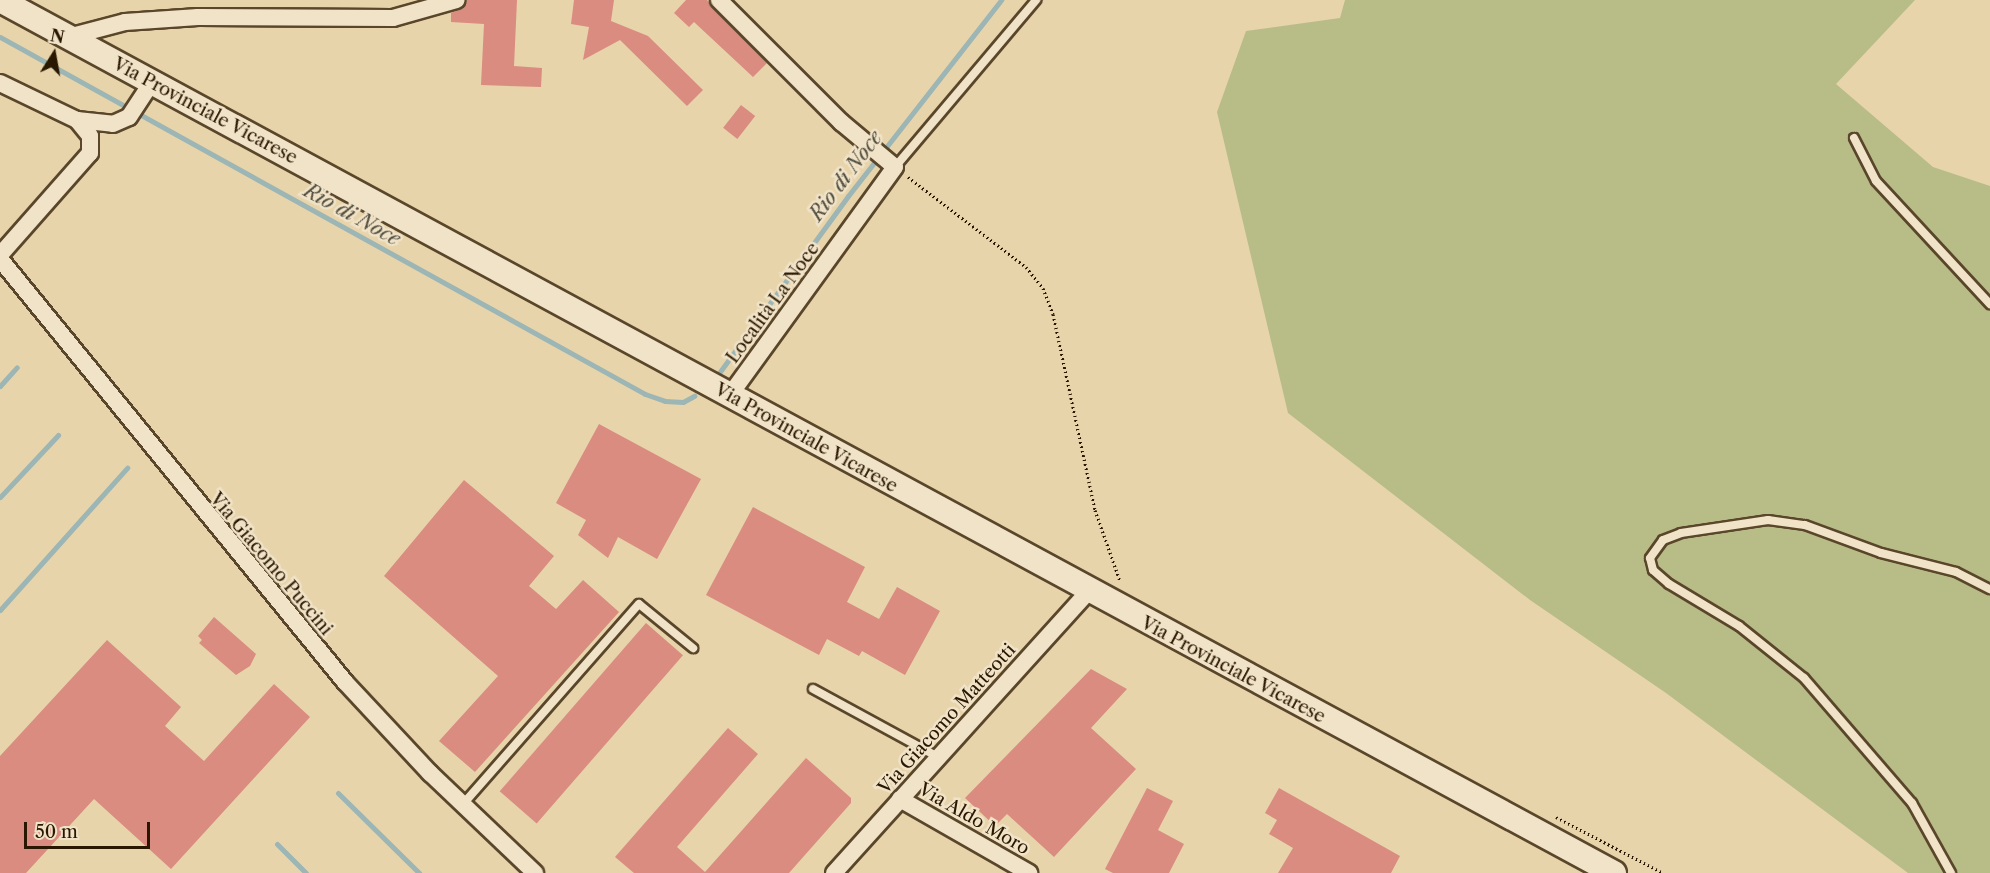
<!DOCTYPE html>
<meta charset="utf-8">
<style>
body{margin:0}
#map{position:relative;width:1990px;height:873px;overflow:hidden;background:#e8d4aa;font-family:"Libre Caslon Text",serif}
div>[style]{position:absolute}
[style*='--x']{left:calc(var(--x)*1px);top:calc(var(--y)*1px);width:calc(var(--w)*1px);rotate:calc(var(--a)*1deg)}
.green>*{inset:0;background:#b8bc87}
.stream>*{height:5px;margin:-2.5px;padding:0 2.5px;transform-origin:2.5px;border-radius:2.5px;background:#9cb5b5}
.building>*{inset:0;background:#d98c7f;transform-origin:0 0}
.path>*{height:3px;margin-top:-1.5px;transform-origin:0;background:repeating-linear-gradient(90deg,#2a1700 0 1.5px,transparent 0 4.5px)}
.roads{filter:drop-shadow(2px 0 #5a462a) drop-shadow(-2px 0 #5a462a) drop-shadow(0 2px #5a462a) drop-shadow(0 -2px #5a462a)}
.lane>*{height:8px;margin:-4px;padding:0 4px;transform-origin:4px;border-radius:4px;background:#f0e3c8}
.street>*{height:16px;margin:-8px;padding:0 8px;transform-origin:8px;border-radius:8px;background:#f0e3c8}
.secondary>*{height:24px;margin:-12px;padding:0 12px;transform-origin:12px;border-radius:12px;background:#f0e3c8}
span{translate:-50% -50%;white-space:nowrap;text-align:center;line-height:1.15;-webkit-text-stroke:5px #f0e3c8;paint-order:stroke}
.street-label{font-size:18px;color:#2a1700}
.water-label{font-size:20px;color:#524e3f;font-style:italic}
.north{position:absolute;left:24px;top:24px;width:60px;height:60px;-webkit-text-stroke:4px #f0e3c8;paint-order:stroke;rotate:11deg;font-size:16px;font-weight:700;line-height:24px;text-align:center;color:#2a1700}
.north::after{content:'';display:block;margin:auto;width:21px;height:27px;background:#2a1700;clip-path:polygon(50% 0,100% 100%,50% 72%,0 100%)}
.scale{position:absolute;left:24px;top:822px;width:126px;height:27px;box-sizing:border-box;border:3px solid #2a1700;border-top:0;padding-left:8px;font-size:18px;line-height:21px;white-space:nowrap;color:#2a1700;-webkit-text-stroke:4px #f0e3c8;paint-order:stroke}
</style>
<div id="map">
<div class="green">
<i style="clip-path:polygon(1345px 0,1915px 0,1836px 84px,1933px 167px,1990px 186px,1990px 873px,1908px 873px,1666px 693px,1530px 600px,1288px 413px,1217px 112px,1246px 31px,1340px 18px)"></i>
</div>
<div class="stream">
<i style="--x:0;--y:37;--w:737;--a:28.96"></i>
<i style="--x:645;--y:394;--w:21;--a:19"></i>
<i style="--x:665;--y:401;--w:18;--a:3"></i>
<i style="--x:683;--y:402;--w:13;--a:-29"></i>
<i style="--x:719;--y:373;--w:219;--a:-53.9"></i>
<i style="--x:848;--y:196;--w:249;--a:-52"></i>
<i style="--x:0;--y:386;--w:25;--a:-48"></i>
<i style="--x:0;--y:497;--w:85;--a:-46.9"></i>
<i style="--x:0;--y:610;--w:191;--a:-48.2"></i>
<i style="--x:338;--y:793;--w:114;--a:44.6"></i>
<i style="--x:277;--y:844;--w:41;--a:45"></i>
</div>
<div class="building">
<i style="clip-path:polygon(467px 0,517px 0,514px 66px,542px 68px,541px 87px,481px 85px,484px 24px,451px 22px,451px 13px,464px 8px)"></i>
<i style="clip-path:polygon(574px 0,614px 0,611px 21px,648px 36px,703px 90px,687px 106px,620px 40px,583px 60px,589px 27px,571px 24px)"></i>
<i style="clip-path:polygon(686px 0,707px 0,767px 63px,753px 77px,694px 22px,689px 27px,674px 13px)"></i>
<i style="left:741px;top:105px;width:18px;height:29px;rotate:38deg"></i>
<i style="clip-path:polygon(599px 424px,701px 479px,657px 559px,618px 537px,608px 558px,578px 535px,586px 520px,556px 503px)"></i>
<i style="clip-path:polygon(464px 480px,554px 556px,529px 586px,556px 609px,583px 580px,619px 612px,475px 772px,439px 741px,498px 676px,384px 576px)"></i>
<i style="clip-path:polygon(753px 507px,865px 567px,847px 602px,879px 619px,897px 587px,940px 611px,905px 675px,862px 651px,859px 656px,827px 639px,819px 655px,706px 595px)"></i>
<i style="clip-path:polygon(214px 617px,256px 654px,250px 666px,236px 675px,199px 643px,202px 640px,198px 636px)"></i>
<i style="left:646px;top:623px;width:49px;height:223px;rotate:41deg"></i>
<i style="clip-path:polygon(107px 640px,181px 707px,165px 726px,204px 761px,274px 684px,310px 717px,171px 869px,94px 799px,26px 873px,0 873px,0 756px)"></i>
<i style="clip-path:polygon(1091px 669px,1127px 689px,1091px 728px,1136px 769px,1054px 857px,1007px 814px,995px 826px,965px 798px)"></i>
<i style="clip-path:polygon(728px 728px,758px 754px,677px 847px,705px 872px,806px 758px,851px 798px,851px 803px,789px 873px,634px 873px,615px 857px)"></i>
<i style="clip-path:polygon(1147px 788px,1173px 801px,1158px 830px,1184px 844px,1169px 873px,1113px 873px,1105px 869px)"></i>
<i style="clip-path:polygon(1279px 788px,1400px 856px,1391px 873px,1278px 873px,1293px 848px,1269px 834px,1277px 820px,1265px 813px)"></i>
</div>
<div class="path">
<i style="--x:908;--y:177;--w:148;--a:37.3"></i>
<i style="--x:1026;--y:267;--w:27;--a:51"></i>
<i style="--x:1043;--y:288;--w:28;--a:69"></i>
<i style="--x:1053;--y:314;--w:200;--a:77.9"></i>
<i style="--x:1095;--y:510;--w:75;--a:70.6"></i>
<i style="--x:1556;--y:817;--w:121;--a:27.6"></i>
</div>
<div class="roads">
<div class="lane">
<i style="--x:1854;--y:138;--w:48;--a:62.9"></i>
<i style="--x:1876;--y:181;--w:168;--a:47.2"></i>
<i style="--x:895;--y:167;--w:219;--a:-49.8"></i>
<i style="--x:813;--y:689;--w:142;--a:28.5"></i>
<i style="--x:464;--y:803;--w:265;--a:-48.7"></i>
<i style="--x:639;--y:604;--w:70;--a:39.2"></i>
<i style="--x:1951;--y:873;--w:80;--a:-119.1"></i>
<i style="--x:1912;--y:803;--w:165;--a:-130.8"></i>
<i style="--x:1804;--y:678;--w:83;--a:-141.3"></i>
<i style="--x:1739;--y:626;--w:82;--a:-149"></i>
<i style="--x:1669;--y:584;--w:21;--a:-139"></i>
<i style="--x:1653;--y:570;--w:12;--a:-104"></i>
<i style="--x:1650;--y:558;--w:22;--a:-54"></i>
<i style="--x:1663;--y:540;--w:19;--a:-21"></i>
<i style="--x:1681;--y:533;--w:88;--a:-8.5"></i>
<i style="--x:1768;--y:520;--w:37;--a:8"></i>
<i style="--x:1805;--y:525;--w:81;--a:20.2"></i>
<i style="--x:1881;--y:553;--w:77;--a:14.2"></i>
<i style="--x:1956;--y:572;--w:38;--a:27"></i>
</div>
<div class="street">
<i style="--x:719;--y:0;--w:173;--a:45"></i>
<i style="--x:841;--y:122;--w:70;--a:39.8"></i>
<i style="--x:895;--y:167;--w:283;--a:125.9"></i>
<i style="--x:68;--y:37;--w:59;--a:-14.7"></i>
<i style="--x:125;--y:22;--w:73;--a:-3.9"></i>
<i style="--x:198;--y:17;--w:195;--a:0.3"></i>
<i style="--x:393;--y:18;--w:66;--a:-15.7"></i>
<i style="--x:0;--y:83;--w:85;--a:25.7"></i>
<i style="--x:77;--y:120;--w:36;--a:6"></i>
<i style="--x:113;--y:124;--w:17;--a:-24"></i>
<i style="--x:129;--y:117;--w:42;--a:-56.7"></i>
<i style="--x:0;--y:255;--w:136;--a:-48.6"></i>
<i style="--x:90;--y:153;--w:17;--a:-90"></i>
<i style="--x:90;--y:136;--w:21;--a:-129"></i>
<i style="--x:0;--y:259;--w:546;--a:50.8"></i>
<i style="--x:345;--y:682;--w:125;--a:47"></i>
<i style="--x:430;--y:773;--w:145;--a:43.6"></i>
<i style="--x:900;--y:799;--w:149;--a:29.8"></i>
<i style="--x:834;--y:873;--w:379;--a:-47.9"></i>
</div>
<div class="secondary">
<i style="--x:0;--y:0;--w:1835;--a:28.41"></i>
</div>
</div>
<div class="street-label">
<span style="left:205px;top:111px;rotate:28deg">Via Provinciale Vicarese</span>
<span style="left:773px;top:303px;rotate:-54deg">Località La Noce</span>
<span style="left:806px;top:438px;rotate:29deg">Via Provinciale Vicarese</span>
<span style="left:271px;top:564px;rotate:50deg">Via Giacomo Puccini</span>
<span style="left:1233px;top:670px;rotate:28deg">Via Provinciale Vicarese</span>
<span style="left:947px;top:719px;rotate:-48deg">Via Giacomo Matteotti</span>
<span style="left:974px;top:819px;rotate:30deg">Via Aldo Moro</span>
</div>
<div class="water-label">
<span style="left:846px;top:176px;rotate:-53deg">Rio di Noce</span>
<span style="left:352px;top:215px;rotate:29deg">Rio di Noce</span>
</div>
<div class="north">N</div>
<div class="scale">50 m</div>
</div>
